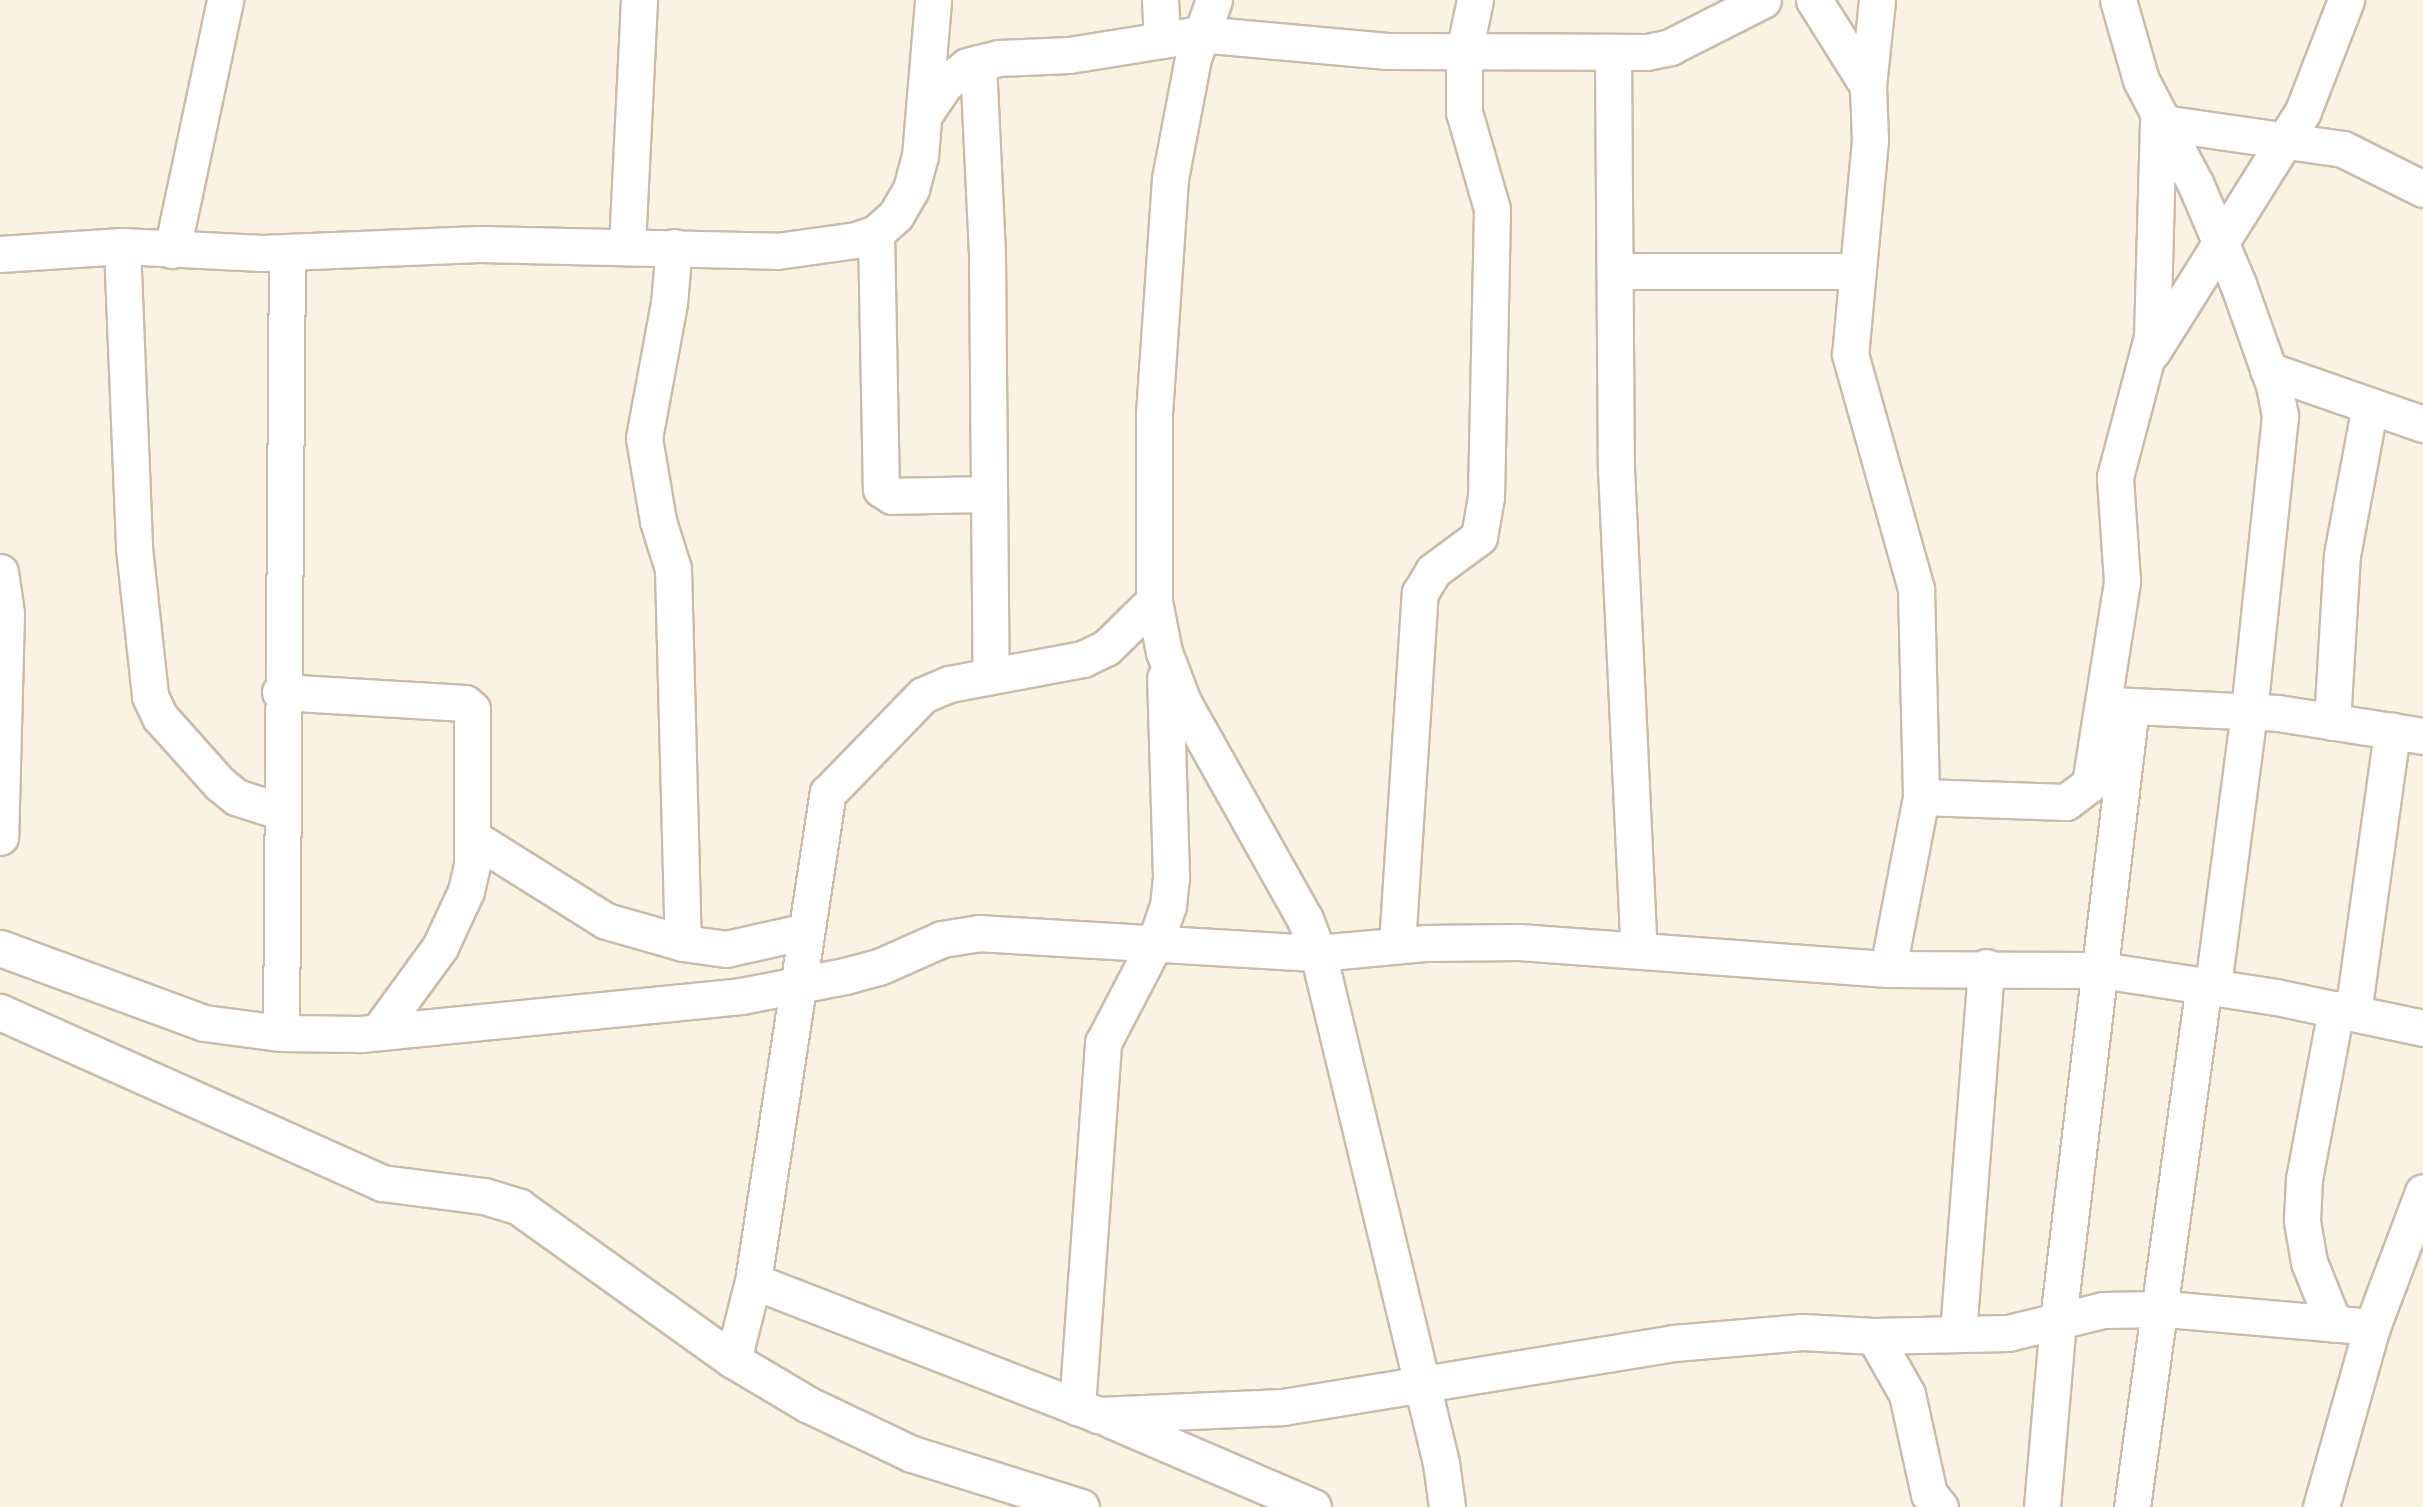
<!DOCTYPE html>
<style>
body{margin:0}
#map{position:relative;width:2423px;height:1507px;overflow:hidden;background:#faf3e3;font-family:Lato,sans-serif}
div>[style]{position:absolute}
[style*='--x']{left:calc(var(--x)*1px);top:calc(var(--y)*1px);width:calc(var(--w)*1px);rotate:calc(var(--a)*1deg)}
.roads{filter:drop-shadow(2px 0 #cabbaa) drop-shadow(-2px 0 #cabbaa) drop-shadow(0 2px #cabbaa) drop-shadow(0 -2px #cabbaa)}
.minor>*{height:35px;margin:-17.5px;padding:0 17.5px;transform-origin:17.5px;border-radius:17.5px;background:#fff}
span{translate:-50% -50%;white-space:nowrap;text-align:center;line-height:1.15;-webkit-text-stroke:10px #fef7e9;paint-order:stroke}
</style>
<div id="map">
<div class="roads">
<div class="minor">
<i style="--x:1160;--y:0;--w:40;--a:87.1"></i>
<i style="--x:1214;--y:0;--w:62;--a:109.9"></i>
<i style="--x:1193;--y:58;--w:123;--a:100.8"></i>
<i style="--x:1170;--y:179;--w:237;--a:93.9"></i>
<i style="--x:1154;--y:415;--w:186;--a:90"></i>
<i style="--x:1154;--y:601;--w:52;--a:78.9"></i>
<i style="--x:1164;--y:652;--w:53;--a:69.2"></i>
<i style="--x:1183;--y:702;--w:249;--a:60.7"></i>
<i style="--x:1305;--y:919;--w:36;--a:69"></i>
<i style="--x:1318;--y:953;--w:525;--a:76.44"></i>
<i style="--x:1441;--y:1463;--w:44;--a:82.2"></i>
<i style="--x:1814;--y:0;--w:102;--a:57.9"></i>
<i style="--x:1868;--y:86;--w:54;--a:87.9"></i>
<i style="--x:1870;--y:140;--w:215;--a:95.3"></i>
<i style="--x:1850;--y:354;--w:244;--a:74.3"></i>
<i style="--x:1916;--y:589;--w:208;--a:88.6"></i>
<i style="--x:1921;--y:797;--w:175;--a:100.9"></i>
<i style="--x:2118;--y:0;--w:83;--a:74"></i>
<i style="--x:2141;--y:80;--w:119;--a:62.4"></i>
<i style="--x:2196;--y:185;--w:108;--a:67"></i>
<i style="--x:2238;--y:284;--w:107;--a:70.4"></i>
<i style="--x:2274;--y:385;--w:32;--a:79"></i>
<i style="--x:2280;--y:416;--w:298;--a:96"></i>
<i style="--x:2249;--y:712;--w:276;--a:97.5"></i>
<i style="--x:1613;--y:54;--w:415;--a:89.6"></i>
<i style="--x:1616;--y:469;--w:481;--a:87.3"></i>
<i style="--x:978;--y:63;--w:193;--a:87.3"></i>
<i style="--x:987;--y:256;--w:419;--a:89.5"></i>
<i style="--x:1868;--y:86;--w:86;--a:-84"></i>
<i style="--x:924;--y:115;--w:37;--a:-56"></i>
<i style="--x:945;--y:84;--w:28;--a:-39"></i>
<i style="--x:967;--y:66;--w:33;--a:-14"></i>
<i style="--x:999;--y:58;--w:70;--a:-2.5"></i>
<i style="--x:1069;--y:55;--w:133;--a:-9.1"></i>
<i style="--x:1200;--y:34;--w:188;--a:5.2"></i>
<i style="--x:1387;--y:51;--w:260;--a:0.2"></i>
<i style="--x:1647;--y:52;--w:24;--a:-12"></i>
<i style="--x:1670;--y:47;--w:104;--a:-26.8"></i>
<i style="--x:2163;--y:123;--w:182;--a:8.2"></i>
<i style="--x:2343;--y:149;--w:89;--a:26.6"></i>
<i style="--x:876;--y:233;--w:256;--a:88.9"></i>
<i style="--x:881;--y:489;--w:13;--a:32"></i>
<i style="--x:892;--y:496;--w:96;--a:-1.2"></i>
<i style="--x:122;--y:246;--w:302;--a:87.7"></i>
<i style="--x:134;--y:548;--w:149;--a:83.8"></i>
<i style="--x:150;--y:696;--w:23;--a:65"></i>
<i style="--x:160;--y:717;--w:90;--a:48.2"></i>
<i style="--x:220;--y:784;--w:21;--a:39"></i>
<i style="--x:236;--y:797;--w:45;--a:18"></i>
<i style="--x:627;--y:246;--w:246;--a:-87.2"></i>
<i style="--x:674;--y:247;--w:56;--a:95.1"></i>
<i style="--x:669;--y:303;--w:137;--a:100.5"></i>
<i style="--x:644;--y:438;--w:84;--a:80.4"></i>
<i style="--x:658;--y:521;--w:50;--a:72.6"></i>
<i style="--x:673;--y:569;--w:374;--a:88.5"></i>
<i style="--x:172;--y:250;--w:256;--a:-78"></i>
<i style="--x:0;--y:254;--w:122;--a:-3.8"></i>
<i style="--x:122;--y:246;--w:140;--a:2.9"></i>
<i style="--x:262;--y:253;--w:217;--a:-2.4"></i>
<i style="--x:479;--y:244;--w:298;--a:1.3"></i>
<i style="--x:777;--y:251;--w:80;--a:-7.9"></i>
<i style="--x:856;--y:240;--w:21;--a:-19"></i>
<i style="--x:876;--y:233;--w:27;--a:-42"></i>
<i style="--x:896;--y:215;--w:30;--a:-60"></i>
<i style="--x:911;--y:189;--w:34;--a:-75"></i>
<i style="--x:920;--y:156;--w:157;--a:-85.2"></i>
<i style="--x:1616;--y:271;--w:242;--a:0"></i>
<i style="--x:2152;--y:352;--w:284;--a:-57.9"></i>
<i style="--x:2303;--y:111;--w:119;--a:-68.8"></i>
<i style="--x:2268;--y:370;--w:164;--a:19.2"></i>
<i style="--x:0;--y:572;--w:41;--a:81.7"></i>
<i style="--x:6;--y:613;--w:224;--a:91.5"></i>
<i style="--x:280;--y:692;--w:185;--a:3.4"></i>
<i style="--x:465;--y:703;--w:9;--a:41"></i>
<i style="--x:472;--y:709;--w:156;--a:90"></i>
<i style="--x:472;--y:865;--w:27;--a:103"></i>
<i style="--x:466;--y:891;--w:62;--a:114.9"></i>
<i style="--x:440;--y:947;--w:105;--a:126.1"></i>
<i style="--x:2111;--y:705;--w:167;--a:2.7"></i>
<i style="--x:2278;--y:713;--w:147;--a:9"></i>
<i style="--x:2332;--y:722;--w:167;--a:-86.6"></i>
<i style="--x:2342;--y:555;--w:152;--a:-79.4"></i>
<i style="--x:1921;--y:797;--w:145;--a:2"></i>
<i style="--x:2066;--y:802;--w:30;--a:-37"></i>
<i style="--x:2090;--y:784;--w:206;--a:-81"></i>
<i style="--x:2122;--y:581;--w:104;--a:-93.9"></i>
<i style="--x:2115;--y:477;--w:145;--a:-75.2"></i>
<i style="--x:2152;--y:337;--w:218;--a:-88.4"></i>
<i style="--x:472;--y:837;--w:158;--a:32.1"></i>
<i style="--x:606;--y:921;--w:80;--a:15.9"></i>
<i style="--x:683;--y:943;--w:43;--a:7.9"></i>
<i style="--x:726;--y:949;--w:82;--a:-12.7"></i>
<i style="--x:1397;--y:945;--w:353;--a:-86.3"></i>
<i style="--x:1420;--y:593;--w:26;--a:-59"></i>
<i style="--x:1433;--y:571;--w:57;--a:-36.5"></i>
<i style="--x:1479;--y:537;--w:41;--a:-80.1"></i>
<i style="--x:1486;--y:497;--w:288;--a:-88.8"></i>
<i style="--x:1492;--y:209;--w:101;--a:-106.1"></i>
<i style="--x:1464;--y:112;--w:60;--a:-90"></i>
<i style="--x:1464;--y:52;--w:53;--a:-78.1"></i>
<i style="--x:0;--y:948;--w:217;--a:20.2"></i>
<i style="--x:204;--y:1023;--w:78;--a:7.4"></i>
<i style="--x:281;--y:1033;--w:80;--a:0.7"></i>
<i style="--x:361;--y:1034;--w:382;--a:-5.7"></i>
<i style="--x:741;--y:996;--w:106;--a:-10.9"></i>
<i style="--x:845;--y:976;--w:35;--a:-15"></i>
<i style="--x:879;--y:967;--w:69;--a:-24"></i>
<i style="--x:942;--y:939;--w:36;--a:-9"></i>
<i style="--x:978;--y:933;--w:341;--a:3.4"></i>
<i style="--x:1318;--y:953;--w:107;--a:-5.3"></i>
<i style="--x:1425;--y:943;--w:94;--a:-0.6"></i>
<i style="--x:1519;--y:942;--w:370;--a:4.2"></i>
<i style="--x:1888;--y:969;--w:213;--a:0.3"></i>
<i style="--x:2101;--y:970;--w:177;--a:8.8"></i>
<i style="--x:2276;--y:997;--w:150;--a:11.9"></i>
<i style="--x:0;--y:1012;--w:419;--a:24.1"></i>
<i style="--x:382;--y:1183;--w:103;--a:7.3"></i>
<i style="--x:484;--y:1196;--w:37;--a:17"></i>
<i style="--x:519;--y:1207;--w:263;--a:35.6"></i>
<i style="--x:733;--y:1360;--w:86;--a:30.7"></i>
<i style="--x:807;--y:1404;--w:116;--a:25.5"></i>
<i style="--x:912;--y:1454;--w:177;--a:17.4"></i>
<i style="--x:2353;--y:1013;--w:285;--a:-82.1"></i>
<i style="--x:281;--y:1033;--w:781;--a:-89.56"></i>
<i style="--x:753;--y:1281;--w:370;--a:21.2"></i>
<i style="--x:1098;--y:1415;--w:185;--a:-2.5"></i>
<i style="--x:1283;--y:1407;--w:396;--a:-9.3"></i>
<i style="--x:1674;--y:1343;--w:129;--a:-4.9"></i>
<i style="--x:1803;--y:1332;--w:71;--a:3.2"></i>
<i style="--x:1874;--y:1336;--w:134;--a:-1.3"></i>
<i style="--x:2008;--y:1333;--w:98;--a:-13.6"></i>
<i style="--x:2103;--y:1310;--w:61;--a:-0.9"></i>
<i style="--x:2164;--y:1309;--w:209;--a:4.9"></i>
<i style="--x:2334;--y:1324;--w:67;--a:-112"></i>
<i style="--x:2309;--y:1262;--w:42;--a:-99.7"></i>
<i style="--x:2302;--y:1221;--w:42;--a:-87.3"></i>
<i style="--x:2304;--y:1179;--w:173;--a:-79.3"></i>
<i style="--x:1958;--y:1333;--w:367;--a:-85.6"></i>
<i style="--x:1874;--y:1336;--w:67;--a:60.4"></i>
<i style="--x:1907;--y:1394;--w:102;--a:77.6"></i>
<i style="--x:1929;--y:1494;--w:17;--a:50"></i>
<i style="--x:733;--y:1360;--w:81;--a:-75.8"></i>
<i style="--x:753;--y:1281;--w:494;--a:-81.3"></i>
<i style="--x:828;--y:793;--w:136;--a:-45.9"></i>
<i style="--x:923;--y:695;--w:28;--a:-23"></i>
<i style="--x:949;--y:684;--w:136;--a:-10.6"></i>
<i style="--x:1083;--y:659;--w:25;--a:-26"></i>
<i style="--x:1106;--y:648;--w:67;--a:-44.4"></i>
<i style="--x:1077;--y:1407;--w:365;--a:-85.9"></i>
<i style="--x:1103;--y:1043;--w:113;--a:-62.5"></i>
<i style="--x:1155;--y:943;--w:39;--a:-71"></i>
<i style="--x:1168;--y:906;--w:30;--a:-84"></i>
<i style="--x:1171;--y:876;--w:198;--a:-91.7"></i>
<i style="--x:1109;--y:1419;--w:222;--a:23.3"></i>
<i style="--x:2042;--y:1507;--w:188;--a:-85.1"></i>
<i style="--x:2058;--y:1320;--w:617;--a:-83.21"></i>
<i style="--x:2132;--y:1507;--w:528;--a:-82.16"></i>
<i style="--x:2321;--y:1507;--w:187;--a:-74.2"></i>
<i style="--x:2372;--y:1327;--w:144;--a:-69.3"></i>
</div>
</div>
</div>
